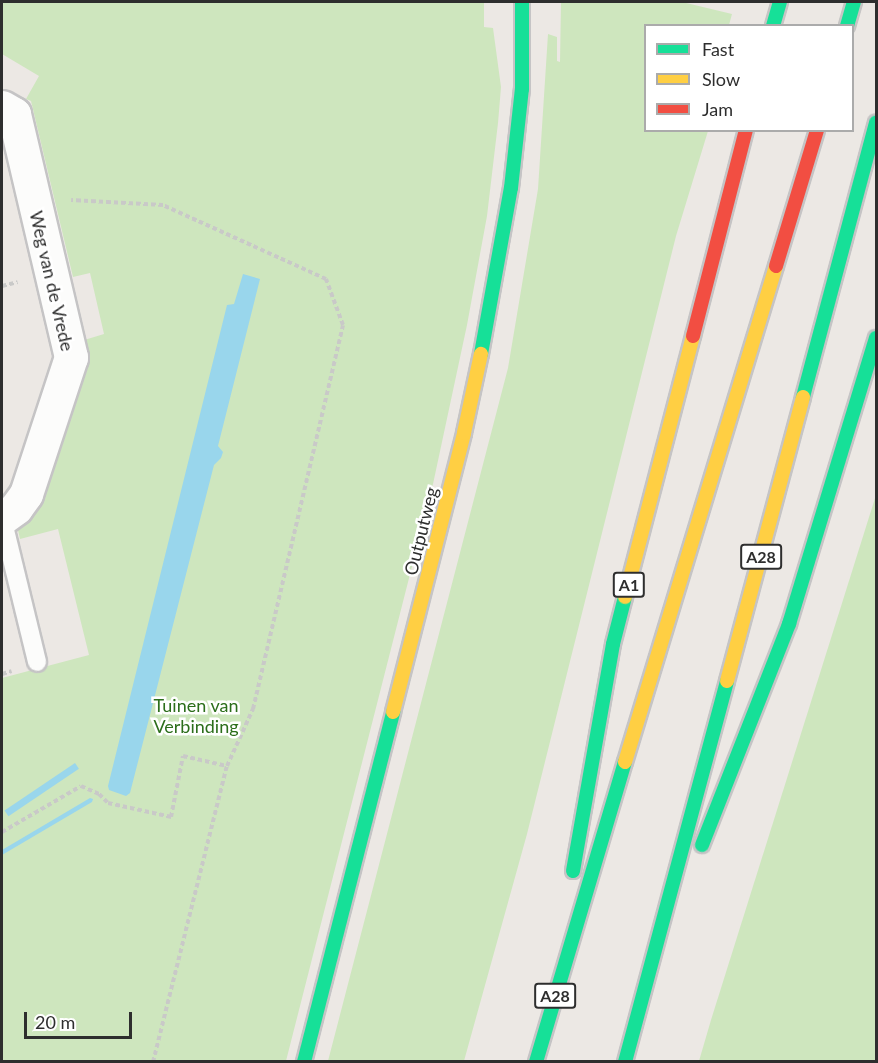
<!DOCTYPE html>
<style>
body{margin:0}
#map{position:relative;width:878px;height:1063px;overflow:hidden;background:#ece8e4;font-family:Lato,sans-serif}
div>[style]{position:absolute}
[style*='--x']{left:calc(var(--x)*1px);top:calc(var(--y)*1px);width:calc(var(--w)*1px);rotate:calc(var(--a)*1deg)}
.green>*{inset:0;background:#cee6be}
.water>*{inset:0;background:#99d6ec;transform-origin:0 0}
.path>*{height:4px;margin-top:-2px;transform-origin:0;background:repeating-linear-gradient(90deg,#c9c9c8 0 4.5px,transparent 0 7.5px)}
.roads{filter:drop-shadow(2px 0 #c5c4c5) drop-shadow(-2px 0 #c5c4c5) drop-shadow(0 2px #c5c4c5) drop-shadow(0 -2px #c5c4c5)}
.lane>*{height:18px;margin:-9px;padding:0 9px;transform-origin:9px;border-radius:9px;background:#fcfcfb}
.street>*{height:33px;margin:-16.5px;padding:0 16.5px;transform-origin:16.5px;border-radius:16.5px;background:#fcfcfb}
.fast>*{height:14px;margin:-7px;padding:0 7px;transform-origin:7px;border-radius:7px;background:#16e098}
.slow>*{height:14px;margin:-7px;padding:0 7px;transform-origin:7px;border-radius:7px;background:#ffcf43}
.jam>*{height:14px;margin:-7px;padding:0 7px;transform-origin:7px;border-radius:7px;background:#f24e42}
.bridges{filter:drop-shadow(2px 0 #c6c5c4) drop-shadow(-2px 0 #c6c5c4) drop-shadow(0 2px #c6c5c4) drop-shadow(0 -2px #c6c5c4)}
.fast-bridge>*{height:14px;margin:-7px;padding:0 7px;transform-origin:7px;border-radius:7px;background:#16e098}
span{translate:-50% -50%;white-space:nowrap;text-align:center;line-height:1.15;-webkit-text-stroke:5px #fff;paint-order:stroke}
.shield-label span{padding:2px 4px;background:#fff;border:2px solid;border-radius:4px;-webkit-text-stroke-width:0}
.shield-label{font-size:16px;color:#2e2e2e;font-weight:700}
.street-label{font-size:18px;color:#2e2e2e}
.park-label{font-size:18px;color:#2c6e1b}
.frame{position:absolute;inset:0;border:3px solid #2e2e2e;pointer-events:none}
.legend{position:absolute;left:644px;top:24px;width:210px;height:108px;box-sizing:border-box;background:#fff;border:2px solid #ababab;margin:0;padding:8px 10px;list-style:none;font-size:18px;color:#2e2e2e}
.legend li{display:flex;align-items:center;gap:12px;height:30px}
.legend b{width:30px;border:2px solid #ababab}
.scale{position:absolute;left:24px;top:1012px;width:108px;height:27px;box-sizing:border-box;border:3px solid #2e2e2e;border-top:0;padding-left:8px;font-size:18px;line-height:21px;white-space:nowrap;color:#2e2e2e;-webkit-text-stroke:4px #fff;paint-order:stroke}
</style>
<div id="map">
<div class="green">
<i style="clip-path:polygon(2px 2px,484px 2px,484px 27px,493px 28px,501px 87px,498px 123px,487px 216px,467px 325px,433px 484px,286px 1061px,2px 1061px,2px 678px,89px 655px,58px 529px,20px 539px,17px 526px,81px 341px,104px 334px,90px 273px,73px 277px,31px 101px,26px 99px,39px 76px,2px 54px)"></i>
<i style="clip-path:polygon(561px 2px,682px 2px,732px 14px,729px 25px,646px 26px,646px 130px,708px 131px,676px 236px,527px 834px,464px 1061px,328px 1061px,508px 368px,538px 189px,548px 34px,557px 37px,557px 61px,560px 62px)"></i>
<i style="clip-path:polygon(876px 495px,876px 1061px,699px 1061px,711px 1020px)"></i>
</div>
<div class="water">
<i style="clip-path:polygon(243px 274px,260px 279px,218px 446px,223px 452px,221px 458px,214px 465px,130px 793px,126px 796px,109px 790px,108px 786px,227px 305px,234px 304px)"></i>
<i style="left:75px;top:763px;width:7px;height:85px;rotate:56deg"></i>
<i style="clip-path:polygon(90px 798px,93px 799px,92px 802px,2px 855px,2px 850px)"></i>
</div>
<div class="path">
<i style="--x:2;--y:286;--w:16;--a:-14"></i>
<i style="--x:2;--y:674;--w:10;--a:-17"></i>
<i style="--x:2;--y:832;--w:91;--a:-30.2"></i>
<i style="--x:81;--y:786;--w:20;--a:24"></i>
<i style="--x:99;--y:794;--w:13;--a:45"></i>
<i style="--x:108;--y:803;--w:65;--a:12.5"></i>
<i style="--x:171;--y:817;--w:62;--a:-78.9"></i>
<i style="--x:183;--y:756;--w:45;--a:12.8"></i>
<i style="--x:227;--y:766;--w:63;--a:-65.5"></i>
<i style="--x:253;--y:709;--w:394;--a:-76.8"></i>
<i style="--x:343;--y:325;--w:49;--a:-110.3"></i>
<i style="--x:326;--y:279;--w:179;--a:-155.6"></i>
<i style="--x:163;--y:205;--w:92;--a:-176.9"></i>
<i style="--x:153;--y:1062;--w:305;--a:-76"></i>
</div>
<div class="roads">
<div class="lane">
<i style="--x:2;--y:518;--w:148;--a:76.3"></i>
</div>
<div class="street">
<i style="--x:2;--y:107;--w:14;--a:30"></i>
<i style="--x:14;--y:114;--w:250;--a:76.8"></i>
<i style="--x:71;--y:357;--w:144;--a:108.2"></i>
<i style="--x:26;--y:494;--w:17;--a:126"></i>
<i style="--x:16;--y:508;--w:17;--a:144"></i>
</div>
<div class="fast">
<i style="--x:481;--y:354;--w:169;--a:-79.8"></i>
<i style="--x:511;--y:188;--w:100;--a:-83.7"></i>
<i style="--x:522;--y:89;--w:87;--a:-90"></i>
<i style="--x:803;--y:397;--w:284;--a:-75.1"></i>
<i style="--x:702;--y:845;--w:238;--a:-68.5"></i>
<i style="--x:789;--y:624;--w:299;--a:-73.1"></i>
<i style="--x:573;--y:871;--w:230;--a:-80"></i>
<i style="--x:613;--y:644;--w:49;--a:-75.7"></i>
<i style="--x:304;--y:1062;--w:361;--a:-75.7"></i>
<i style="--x:536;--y:1062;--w:313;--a:-73.5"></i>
<i style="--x:625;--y:1062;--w:394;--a:-75"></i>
</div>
<div class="slow">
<i style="--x:625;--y:597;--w:270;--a:-75.4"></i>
<i style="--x:727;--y:681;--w:294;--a:-75"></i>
<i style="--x:393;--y:712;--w:288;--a:-75.7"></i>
<i style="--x:464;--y:433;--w:81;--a:-77.9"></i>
<i style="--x:625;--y:762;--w:518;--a:-73.07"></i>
</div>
<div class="jam">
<i style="--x:776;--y:266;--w:142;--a:-73.2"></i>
<i style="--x:693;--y:336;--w:213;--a:-75.6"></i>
</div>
</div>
<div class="bridges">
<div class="fast-bridge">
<i style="--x:773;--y:26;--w:25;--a:-74"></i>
<i style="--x:847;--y:26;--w:25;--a:-74"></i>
</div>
</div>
<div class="shield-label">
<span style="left:761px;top:557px">A28</span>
<span style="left:629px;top:585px">A1</span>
<span style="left:555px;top:996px">A28</span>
</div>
<div class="street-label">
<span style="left:52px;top:281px;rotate:77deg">Weg van de Vrede</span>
<span style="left:421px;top:531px;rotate:-76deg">Outputweg</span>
</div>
<div class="park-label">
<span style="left:196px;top:716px">Tuinen van<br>Verbinding</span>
</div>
<div class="frame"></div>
<ul class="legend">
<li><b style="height:8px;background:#16e098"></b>Fast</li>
<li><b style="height:8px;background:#ffcf43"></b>Slow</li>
<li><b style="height:8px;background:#f24e42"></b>Jam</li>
</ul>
<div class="scale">20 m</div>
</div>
